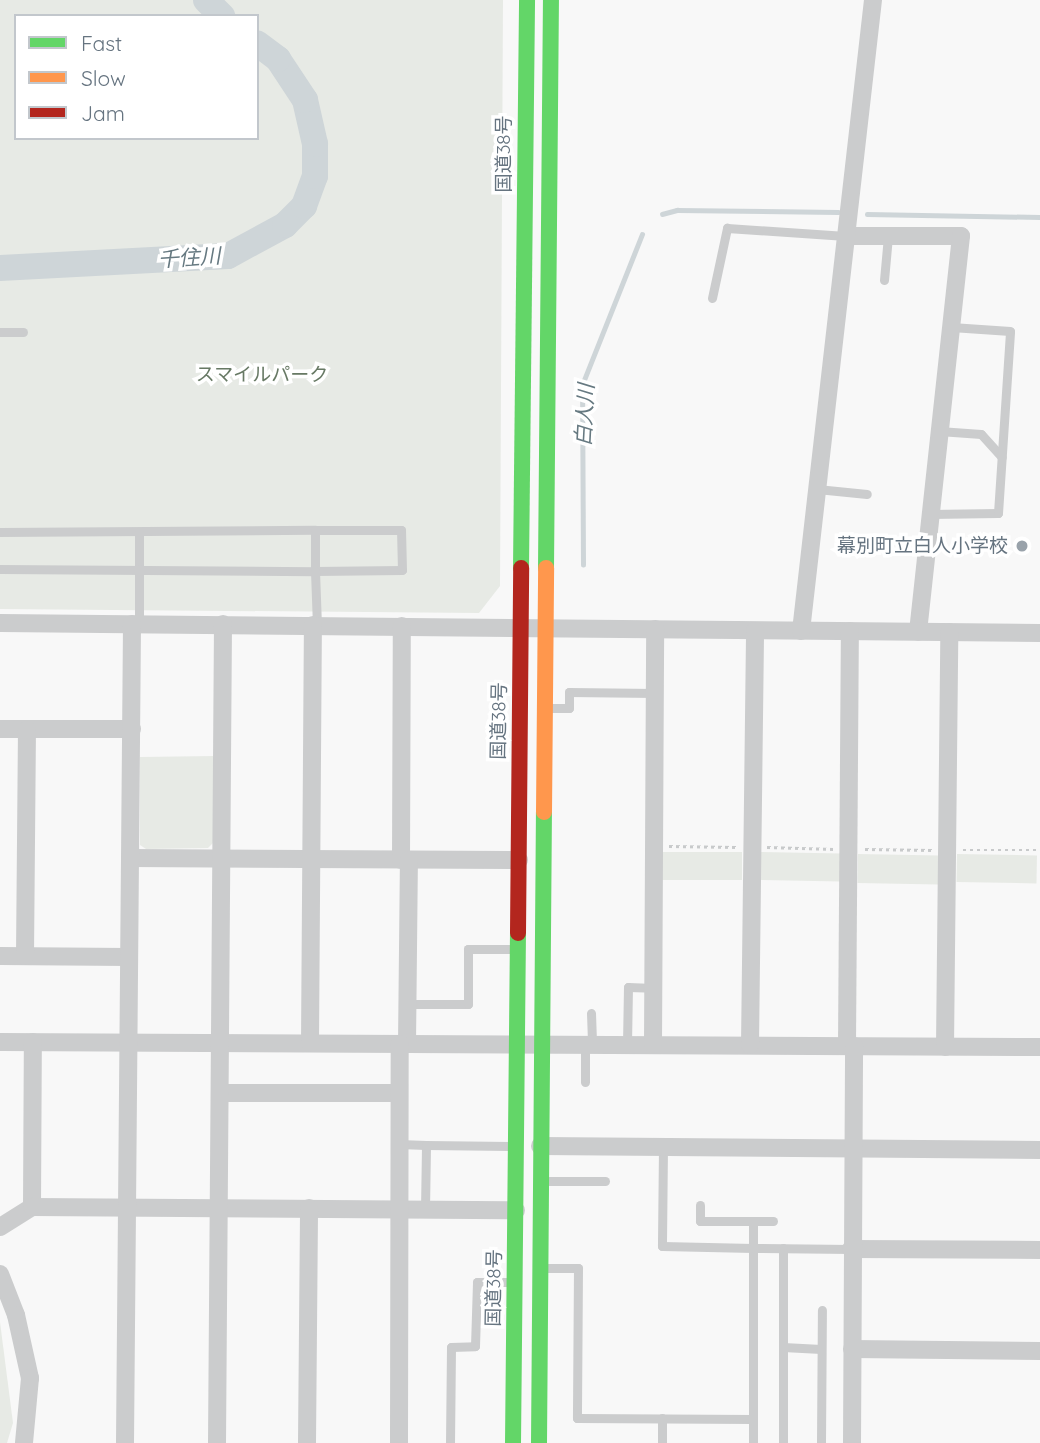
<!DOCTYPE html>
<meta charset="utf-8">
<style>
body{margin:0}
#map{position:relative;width:1040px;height:1443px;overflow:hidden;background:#f8f8f8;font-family:Quicksand,"Noto Sans JP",sans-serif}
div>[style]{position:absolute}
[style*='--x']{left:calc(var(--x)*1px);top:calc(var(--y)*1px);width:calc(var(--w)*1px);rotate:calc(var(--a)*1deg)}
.green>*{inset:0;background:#e7eae5;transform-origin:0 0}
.stream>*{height:4.5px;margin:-2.25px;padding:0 2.25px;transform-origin:2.25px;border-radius:2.25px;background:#ced5d8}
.river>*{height:26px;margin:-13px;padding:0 13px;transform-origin:13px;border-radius:13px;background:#ced5d8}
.path>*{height:2.5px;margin-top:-1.25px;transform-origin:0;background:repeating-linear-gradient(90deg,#c8cacb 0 3.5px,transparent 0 7px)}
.lane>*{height:9px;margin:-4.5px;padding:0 4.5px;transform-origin:4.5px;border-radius:4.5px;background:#cbcccd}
.street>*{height:18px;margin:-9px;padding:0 9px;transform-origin:9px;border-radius:9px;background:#cbcccd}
.fast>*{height:16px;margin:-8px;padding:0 8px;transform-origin:8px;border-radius:8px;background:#63d668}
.slow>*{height:16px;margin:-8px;padding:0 8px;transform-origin:8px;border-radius:8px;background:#ff974d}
.jam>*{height:16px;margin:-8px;padding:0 8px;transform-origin:8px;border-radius:8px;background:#b3261e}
.dots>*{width:19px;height:19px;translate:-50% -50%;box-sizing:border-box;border:4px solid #fff;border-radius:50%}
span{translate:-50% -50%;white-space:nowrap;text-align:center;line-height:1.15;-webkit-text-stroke:7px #fff;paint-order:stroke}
.street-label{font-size:19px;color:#667480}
.park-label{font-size:19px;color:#677964}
.poi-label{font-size:19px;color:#667480}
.right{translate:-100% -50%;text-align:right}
.water-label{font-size:21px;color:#667981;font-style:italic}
.legend{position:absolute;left:14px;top:14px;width:245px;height:126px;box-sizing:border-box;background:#fff;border:2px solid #c2c7cc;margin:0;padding:9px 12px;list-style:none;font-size:21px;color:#667480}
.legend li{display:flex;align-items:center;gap:14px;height:35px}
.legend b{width:35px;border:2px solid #c2c7cc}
</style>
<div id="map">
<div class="green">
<i style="clip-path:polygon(evenodd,0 0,503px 0,500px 586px,479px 613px,0 609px,0 0,16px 16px,257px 16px,257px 138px,16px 138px,16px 16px)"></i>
<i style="clip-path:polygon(214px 756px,213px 843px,208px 848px,146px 849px,140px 845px,140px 757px)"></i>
<i style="left:662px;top:852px;width:80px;height:28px"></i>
<i style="left:760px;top:852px;width:81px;height:28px;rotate:1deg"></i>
<i style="left:858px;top:854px;width:81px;height:29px;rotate:1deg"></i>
<i style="left:957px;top:854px;width:80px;height:28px;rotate:1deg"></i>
<i style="clip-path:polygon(0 1322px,13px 1423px,7px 1443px,0 1443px)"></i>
</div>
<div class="stream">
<i style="--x:662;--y:214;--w:16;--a:-15"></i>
<i style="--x:677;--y:210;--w:161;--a:0.7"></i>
<i style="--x:867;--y:214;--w:173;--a:1"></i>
<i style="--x:583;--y:565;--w:180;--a:-90.3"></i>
<i style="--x:582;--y:385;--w:162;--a:-68.3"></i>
</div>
<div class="river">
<i style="--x:206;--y:0;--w:23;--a:45"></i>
<i style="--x:0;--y:268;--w:228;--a:-3"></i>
<i style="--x:228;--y:256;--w:65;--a:-28.5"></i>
<i style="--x:285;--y:225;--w:27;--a:-45"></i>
<i style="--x:304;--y:206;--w:32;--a:-70"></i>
<i style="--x:315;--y:176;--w:32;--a:-90"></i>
<i style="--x:315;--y:144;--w:45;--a:-102.8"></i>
<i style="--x:305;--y:100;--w:49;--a:-123.4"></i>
<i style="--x:278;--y:59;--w:26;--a:-143"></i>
</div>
<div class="path">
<i style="--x:669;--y:846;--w:67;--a:0.9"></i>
<i style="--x:767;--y:847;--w:67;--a:1.7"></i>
<i style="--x:865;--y:849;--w:67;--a:0.9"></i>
<i style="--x:963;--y:850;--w:77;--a:0"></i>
</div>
<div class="lane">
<i style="--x:884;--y:280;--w:44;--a:-84.8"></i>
<i style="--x:712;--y:298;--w:72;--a:-77.9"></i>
<i style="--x:727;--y:228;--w:119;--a:3.8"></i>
<i style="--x:0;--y:332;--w:23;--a:0"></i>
<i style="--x:939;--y:431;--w:42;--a:4.1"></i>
<i style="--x:981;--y:434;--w:31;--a:48"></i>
<i style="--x:817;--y:489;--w:50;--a:5.7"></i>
<i style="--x:930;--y:514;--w:68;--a:-0.8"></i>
<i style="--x:998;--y:513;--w:182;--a:-86.2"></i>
<i style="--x:1010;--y:331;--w:59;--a:-176.1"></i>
<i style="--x:0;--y:532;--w:315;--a:-0.4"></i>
<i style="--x:315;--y:530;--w:41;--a:90"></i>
<i style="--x:315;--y:571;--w:87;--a:-0.7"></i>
<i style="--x:402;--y:570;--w:40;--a:-91.4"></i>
<i style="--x:401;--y:530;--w:86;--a:180"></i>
<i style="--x:139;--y:532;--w:92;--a:90"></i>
<i style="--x:0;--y:569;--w:315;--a:0.4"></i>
<i style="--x:315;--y:571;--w:54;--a:87.9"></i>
<i style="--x:550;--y:708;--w:19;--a:0"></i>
<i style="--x:569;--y:708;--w:16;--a:-90"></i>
<i style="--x:569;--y:692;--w:86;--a:0.7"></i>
<i style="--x:408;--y:1004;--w:60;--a:0"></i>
<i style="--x:468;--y:1004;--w:55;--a:-90"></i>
<i style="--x:468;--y:949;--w:45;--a:0"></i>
<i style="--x:591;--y:1013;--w:31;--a:88"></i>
<i style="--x:585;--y:1044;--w:38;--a:90"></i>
<i style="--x:627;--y:1044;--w:57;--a:-89"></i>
<i style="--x:628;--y:987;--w:25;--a:2"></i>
<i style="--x:399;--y:1144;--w:27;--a:2"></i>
<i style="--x:663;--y:1147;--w:99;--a:90.6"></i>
<i style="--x:662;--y:1246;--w:91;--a:1.3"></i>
<i style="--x:753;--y:1248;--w:27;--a:-90"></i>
<i style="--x:547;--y:1181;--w:58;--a:0"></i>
<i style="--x:700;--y:1205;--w:16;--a:90"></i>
<i style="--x:700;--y:1221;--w:73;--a:0"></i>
<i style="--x:425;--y:1210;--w:65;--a:-89.1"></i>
<i style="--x:426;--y:1145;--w:84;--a:0.7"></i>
<i style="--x:545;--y:1268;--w:33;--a:0"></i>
<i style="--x:578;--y:1268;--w:150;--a:90.4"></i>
<i style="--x:577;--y:1418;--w:176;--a:0.3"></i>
<i style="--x:783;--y:1347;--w:38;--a:3"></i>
<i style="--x:450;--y:1443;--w:96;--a:-89.4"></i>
<i style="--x:451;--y:1347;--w:24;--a:-2"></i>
<i style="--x:475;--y:1346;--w:64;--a:-88.2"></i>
<i style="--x:477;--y:1282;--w:32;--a:0"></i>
<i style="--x:662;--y:1443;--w:25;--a:-90"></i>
<i style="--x:753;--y:1443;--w:195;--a:-90"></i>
<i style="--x:753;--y:1248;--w:98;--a:0.6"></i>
<i style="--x:783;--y:1443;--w:195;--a:-90"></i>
<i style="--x:821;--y:1443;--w:133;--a:-89.6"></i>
</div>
<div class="street">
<i style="--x:846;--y:236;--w:115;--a:0"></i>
<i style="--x:961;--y:236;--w:398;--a:96.2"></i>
<i style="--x:0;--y:623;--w:1040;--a:0.55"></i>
<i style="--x:801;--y:631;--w:635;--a:-83.49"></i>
<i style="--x:0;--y:729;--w:132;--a:0"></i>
<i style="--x:130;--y:858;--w:389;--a:0.3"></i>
<i style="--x:401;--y:860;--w:234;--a:-89.8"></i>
<i style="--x:0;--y:956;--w:129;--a:0.4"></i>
<i style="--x:25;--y:956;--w:226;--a:-89.5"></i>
<i style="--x:0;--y:1042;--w:1040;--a:0.28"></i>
<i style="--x:310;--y:1043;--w:418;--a:-89.6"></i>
<i style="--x:407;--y:1044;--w:184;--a:-89.4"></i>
<i style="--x:653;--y:1044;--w:415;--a:-89.7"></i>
<i style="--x:750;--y:1045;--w:414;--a:-89.3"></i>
<i style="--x:847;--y:1046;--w:415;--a:-89.6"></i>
<i style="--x:945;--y:1047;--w:415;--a:-89.4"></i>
<i style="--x:220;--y:1093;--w:179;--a:0"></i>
<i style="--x:540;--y:1146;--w:500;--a:0.46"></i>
<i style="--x:32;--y:1207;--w:165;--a:-89.7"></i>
<i style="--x:0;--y:1227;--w:38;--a:-32"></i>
<i style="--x:32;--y:1207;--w:484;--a:0.4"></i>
<i style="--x:851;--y:1249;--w:189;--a:0.3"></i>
<i style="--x:0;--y:1274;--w:44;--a:68.7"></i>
<i style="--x:16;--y:1315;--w:65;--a:77.5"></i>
<i style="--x:30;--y:1378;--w:65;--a:95.3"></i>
<i style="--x:852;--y:1349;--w:188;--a:0.6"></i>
<i style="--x:125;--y:1443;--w:819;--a:-89.51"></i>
<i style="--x:217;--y:1443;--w:819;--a:-89.58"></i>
<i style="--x:307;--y:1443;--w:235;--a:-89.5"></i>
<i style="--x:399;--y:1443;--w:399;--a:-89.9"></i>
<i style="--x:852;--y:1443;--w:397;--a:-89.7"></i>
</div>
<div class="fast">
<i style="--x:521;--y:568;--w:568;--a:-89.39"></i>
<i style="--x:546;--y:568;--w:568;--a:-89.5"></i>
<i style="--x:513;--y:1443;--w:510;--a:-89.44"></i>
<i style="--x:539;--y:1443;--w:631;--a:-89.55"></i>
</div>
<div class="slow">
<i style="--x:544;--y:812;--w:244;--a:-89.5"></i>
</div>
<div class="jam">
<i style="--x:518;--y:933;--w:365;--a:-89.5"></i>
</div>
<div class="dots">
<i style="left:1022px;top:546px;background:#99a2aa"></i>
</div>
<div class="street-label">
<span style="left:504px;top:154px;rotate:-90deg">国道38号</span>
<span style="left:499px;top:721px;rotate:-89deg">国道38号</span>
<span style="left:494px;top:1288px;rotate:-89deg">国道38号</span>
</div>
<div class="park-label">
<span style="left:262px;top:375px">スマイルパーク</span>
</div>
<div class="poi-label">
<span class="right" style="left:1008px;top:546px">幕別町立白人小学校</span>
</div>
<div class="water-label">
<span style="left:189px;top:257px;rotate:-4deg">千住川</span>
<span style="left:584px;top:415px;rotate:-87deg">白人川</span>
</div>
<ul class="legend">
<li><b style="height:9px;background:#63d668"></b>Fast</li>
<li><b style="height:9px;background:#ff974d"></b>Slow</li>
<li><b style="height:9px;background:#b3261e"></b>Jam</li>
</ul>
</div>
